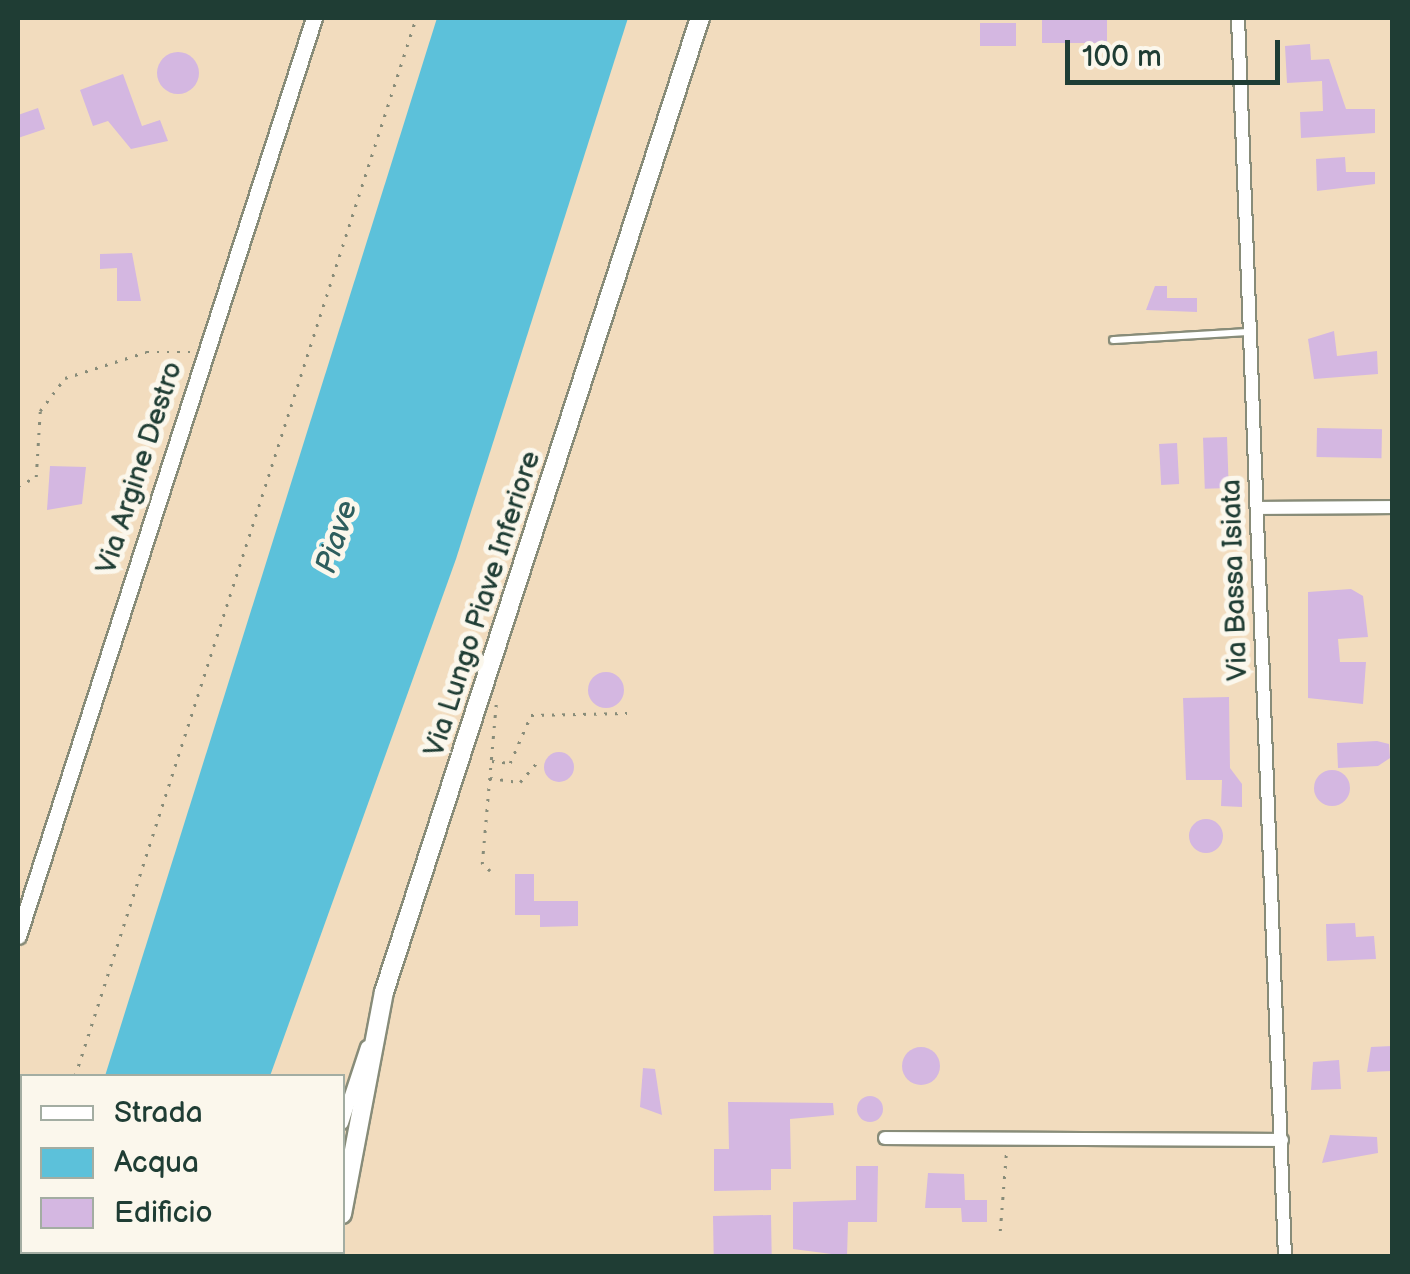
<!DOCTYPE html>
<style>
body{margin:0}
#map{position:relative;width:1410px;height:1274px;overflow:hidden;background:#f2dcbe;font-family:"Balsamiq Sans",sans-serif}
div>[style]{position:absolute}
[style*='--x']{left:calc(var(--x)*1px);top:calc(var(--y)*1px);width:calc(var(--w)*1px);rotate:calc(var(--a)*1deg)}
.water>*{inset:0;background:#5cc1da}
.building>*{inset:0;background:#d4b7e1;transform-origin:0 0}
.round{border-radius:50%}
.path>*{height:2.5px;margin-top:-1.25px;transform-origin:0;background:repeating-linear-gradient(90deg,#888c79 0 2.5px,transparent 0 10.5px)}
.roads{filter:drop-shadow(2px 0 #888c79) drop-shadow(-2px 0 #888c79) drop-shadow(0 2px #888c79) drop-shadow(0 -2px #888c79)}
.service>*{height:6px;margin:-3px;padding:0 3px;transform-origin:3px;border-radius:3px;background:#fff}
.minor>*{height:12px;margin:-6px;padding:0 6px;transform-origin:6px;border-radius:6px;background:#fff}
.tertiary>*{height:15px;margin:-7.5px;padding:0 7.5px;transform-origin:7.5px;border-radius:7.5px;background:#fff}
.secondary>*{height:18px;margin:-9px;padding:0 9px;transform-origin:9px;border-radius:9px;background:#fff}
span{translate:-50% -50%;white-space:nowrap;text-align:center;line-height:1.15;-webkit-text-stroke:10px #fbf7ec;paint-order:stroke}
.street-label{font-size:28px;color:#1f3d34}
.water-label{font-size:30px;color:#2e5e5e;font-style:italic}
.frame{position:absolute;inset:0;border:20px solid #1f3d34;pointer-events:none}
.legend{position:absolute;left:20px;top:1074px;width:325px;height:180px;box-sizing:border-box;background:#fbf7ec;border:2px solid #a3ada2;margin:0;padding:12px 18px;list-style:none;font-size:30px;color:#1f3d34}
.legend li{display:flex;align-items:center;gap:20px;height:50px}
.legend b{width:50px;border:2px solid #a3ada2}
.scale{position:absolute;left:1065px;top:40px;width:215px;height:45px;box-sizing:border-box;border:5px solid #1f3d34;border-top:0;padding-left:12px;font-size:30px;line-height:35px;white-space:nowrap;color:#1f3d34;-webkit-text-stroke:8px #fbf7ec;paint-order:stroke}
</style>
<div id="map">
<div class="water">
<i style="clip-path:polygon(437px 18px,628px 18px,456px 559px,270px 1076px,105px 1076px)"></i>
</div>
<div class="building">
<i style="left:1042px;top:18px;width:65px;height:25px"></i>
<i style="left:980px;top:23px;width:36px;height:23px"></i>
<i style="clip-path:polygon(1310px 44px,1311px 60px,1329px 59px,1346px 109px,1375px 109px,1375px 133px,1301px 138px,1300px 112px,1323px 111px,1322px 81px,1287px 83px,1285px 46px)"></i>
<i class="round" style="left:157px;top:52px;width:42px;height:42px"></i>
<i style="clip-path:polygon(123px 74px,142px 126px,160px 120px,168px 141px,131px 149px,108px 121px,93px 126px,80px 90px)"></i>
<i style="clip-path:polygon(38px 108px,45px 129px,18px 138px,18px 115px)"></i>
<i style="clip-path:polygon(1345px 157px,1346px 172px,1375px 172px,1375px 184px,1317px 191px,1316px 159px)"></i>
<i style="clip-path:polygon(132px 253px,141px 301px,117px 301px,117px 268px,100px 269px,100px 254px)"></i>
<i style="clip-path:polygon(1155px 286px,1167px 286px,1167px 298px,1197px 298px,1197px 312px,1146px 310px)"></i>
<i style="clip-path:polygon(1334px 331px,1337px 356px,1377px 351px,1378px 374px,1314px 379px,1308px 339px)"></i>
<i style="left:1317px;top:428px;width:65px;height:29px;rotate:1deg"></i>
<i style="left:1227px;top:437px;width:51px;height:24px;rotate:88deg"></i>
<i style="left:1177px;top:443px;width:41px;height:18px;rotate:87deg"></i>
<i style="clip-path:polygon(50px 466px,86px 467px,82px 504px,47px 510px)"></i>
<i style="clip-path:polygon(1351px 589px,1363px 596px,1368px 637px,1338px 639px,1340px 662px,1366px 662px,1363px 704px,1308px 698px,1308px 592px)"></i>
<i class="round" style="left:588px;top:672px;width:36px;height:36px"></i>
<i style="clip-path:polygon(1229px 697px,1230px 768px,1242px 784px,1242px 807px,1221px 806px,1222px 780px,1186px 780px,1183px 698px)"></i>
<i style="clip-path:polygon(1377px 741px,1389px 744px,1390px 758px,1378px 766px,1338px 768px,1337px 743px)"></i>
<i class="round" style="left:544px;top:752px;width:30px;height:30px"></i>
<i class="round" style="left:1314px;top:770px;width:36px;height:36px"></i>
<i class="round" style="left:1189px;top:819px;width:34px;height:34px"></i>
<i style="clip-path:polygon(515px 874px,534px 874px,534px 901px,578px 901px,578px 926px,540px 927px,540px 915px,515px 915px)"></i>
<i style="clip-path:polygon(1355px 923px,1356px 937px,1374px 936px,1376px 959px,1327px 961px,1326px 924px)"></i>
<i style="clip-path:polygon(1392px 1046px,1392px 1071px,1367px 1072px,1371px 1047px)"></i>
<i class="round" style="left:902px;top:1047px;width:38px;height:38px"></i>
<i style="clip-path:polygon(1339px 1060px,1341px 1089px,1311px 1090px,1313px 1062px)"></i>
<i style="clip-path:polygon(643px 1068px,655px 1069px,662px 1115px,640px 1107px)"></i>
<i class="round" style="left:857px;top:1096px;width:26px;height:26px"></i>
<i style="clip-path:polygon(728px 1102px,833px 1103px,834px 1115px,790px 1119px,791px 1169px,771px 1169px,771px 1190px,714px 1191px,714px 1149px,729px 1149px)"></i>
<i style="clip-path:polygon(1330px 1135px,1377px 1137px,1378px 1153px,1322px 1163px)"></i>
<i style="clip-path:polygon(856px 1166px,878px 1166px,877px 1222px,848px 1222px,847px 1256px,793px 1249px,793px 1202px,856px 1200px)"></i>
<i style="clip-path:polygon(928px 1173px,964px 1174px,965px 1200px,987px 1200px,987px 1222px,962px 1222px,961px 1208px,925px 1208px)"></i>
<i style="left:771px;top:1215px;width:41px;height:58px;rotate:89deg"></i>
</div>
<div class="path">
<i style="--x:18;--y:486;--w:20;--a:-27"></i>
<i style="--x:36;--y:477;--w:66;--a:-86.5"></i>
<i style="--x:40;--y:411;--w:41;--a:-52.9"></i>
<i style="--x:65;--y:378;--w:85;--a:-17.8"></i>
<i style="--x:146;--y:352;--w:44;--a:0"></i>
<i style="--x:492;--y:761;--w:18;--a:6"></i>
<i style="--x:510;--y:763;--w:52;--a:-66.4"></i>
<i style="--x:531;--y:715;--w:96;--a:-1.2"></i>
<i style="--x:490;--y:778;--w:30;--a:8"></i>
<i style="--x:520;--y:782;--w:28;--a:-49"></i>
<i style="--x:490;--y:871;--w:11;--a:-139"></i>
<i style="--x:482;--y:864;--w:161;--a:-85"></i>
<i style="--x:75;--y:1076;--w:1112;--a:-72.14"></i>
<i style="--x:1000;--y:1231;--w:77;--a:-85.5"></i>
<i style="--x:18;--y:1240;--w:16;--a:-75"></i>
</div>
<div class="roads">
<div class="service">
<i style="--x:1113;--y:340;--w:136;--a:-3.4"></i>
</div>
<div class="minor">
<i style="--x:1238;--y:18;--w:1239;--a:87.83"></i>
<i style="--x:1258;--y:508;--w:134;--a:-0.4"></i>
<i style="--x:342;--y:1123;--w:80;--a:-71.8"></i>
<i style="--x:885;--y:1138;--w:397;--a:0.3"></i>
<i style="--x:300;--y:1256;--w:4;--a:-63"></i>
</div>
<div class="tertiary">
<i style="--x:18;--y:936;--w:965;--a:-72.13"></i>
</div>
<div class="secondary">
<i style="--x:342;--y:1214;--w:226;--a:-79.3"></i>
<i style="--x:384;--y:992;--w:1024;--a:-72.03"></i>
<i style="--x:331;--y:1256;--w:4;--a:-63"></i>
</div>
</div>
<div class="street-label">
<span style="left:140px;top:468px;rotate:-72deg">Via Argine Destro</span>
<span style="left:1235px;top:580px;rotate:-92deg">Via Bassa Isiata</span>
<span style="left:483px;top:604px;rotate:-72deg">Via Lungo Piave Inferiore</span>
</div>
<div class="water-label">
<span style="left:337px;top:537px;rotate:-72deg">Piave</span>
</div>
<div class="frame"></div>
<ul class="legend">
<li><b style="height:12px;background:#fff"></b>Strada</li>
<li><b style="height:28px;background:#5cc1da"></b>Acqua</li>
<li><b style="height:28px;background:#d4b7e1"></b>Edificio</li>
</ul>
<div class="scale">100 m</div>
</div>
